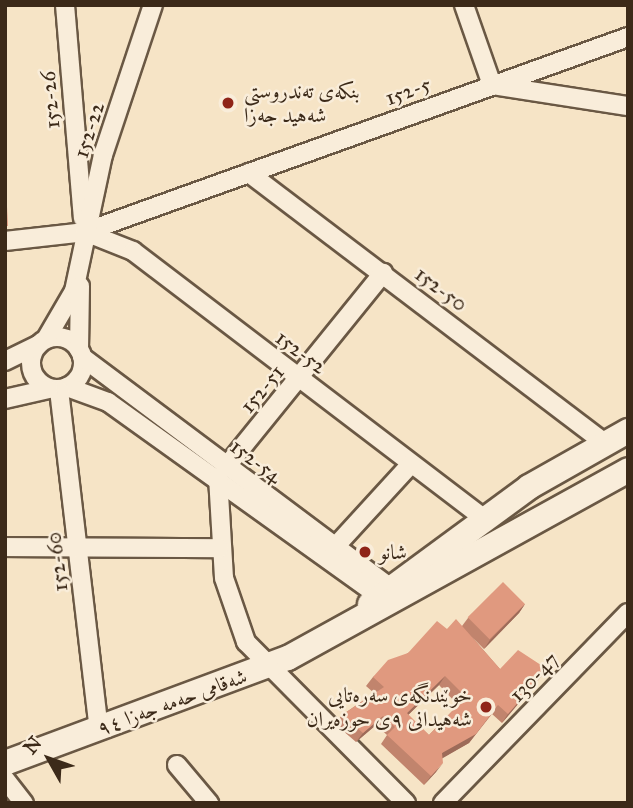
<!DOCTYPE html>
<meta charset="utf-8">
<style>
body{margin:0}
#map{position:relative;width:633px;height:808px;overflow:hidden;background:#f6e4c6;font-family:"IM FELL Great Primer",Amiri,serif}
div>[style]{position:absolute}
[style*='--x']{left:calc(var(--x)*1px);top:calc(var(--y)*1px);width:calc(var(--w)*1px);rotate:calc(var(--a)*1deg)}
.roads{filter:drop-shadow(2px 0 #6a5844) drop-shadow(-2px 0 #6a5844) drop-shadow(0 2px #6a5844) drop-shadow(0 -2px #6a5844)}
.street>*{height:18px;margin:-9px;padding:0 9px;transform-origin:9px;border-radius:9px;background:#f9edda}
.street>.ring{margin:-9px;padding:0;box-sizing:content-box;background:none;border:18px solid #f9edda;border-radius:50%}
.secondary>*{height:24px;margin:-12px;padding:0 12px;transform-origin:12px;border-radius:12px;background:#f9edda}
.wall>*{inset:0;background:#c1846d}
.shaded-wall>*{inset:0;background:#9d6b59}
.building>*{inset:0;background:#e0997f;transform-origin:0 0}
.dots>*{width:19px;height:19px;translate:-50% -50%;box-sizing:border-box;border:4px solid #f9edda;border-radius:50%}
span{translate:-50% -50%;white-space:nowrap;text-align:center;line-height:1.15;-webkit-text-stroke:5px #f9edda;paint-order:stroke}
.poi-label{font-size:21px;color:#3c2a19}
.left{translate:0 -50%;text-align:left}
.right{translate:-100% -50%;text-align:right}
.street-label{font-size:21px;color:#3c2a19}
.frame{position:absolute;inset:0;border:7px solid #3c2a19;pointer-events:none}
.north{position:absolute;left:14px;top:724px;width:70px;height:70px;-webkit-text-stroke:5px #f9edda;paint-order:stroke;rotate:310deg;font-size:19px;font-weight:700;line-height:28px;text-align:center;color:#3c2a19}
.north::after{content:'';display:block;margin:auto;width:24px;height:32px;background:#3c2a19;clip-path:polygon(50% 0,100% 100%,50% 72%,0 100%)}
</style>
<div id="map">
<div class="roads">
<div class="street">
<i style="--x:65;--y:5;--w:214;--a:85.2"></i>
<i style="--x:464;--y:5;--w:85;--a:70.7"></i>
<i style="--x:492;--y:85;--w:138;--a:8.8"></i>
<i style="--x:249;--y:173;--w:445;--a:37.2"></i>
<i style="--x:85;--y:232;--w:52;--a:21.6"></i>
<i style="--x:133;--y:251;--w:442;--a:37.3"></i>
<i style="--x:5;--y:241;--w:81;--a:-6.4"></i>
<i style="--x:85;--y:232;--w:577;--a:-19.75"></i>
<i class="ring" style="left:31px;top:337px;width:34px;height:34px"></i>
<i style="--x:46;--y:339;--w:56;--a:-59.7"></i>
<i style="--x:74;--y:291;--w:139;--a:-78"></i>
<i style="--x:103;--y:155;--w:158;--a:-71.6"></i>
<i style="--x:79;--y:350;--w:64;--a:-89.1"></i>
<i style="--x:82;--y:357;--w:396;--a:36.8"></i>
<i style="--x:5;--y:361;--w:37;--a:-26"></i>
<i style="--x:67;--y:387;--w:44;--a:20.1"></i>
<i style="--x:108;--y:402;--w:345;--a:35.6"></i>
<i style="--x:59;--y:390;--w:341;--a:83.3"></i>
<i style="--x:5;--y:399;--w:45;--a:-12.8"></i>
<i style="--x:226;--y:467;--w:250;--a:-51"></i>
<i style="--x:218;--y:477;--w:101;--a:86.6"></i>
<i style="--x:224;--y:578;--w:68;--a:71"></i>
<i style="--x:246;--y:642;--w:227;--a:45.2"></i>
<i style="--x:5;--y:547;--w:214;--a:0.3"></i>
<i style="--x:334;--y:548;--w:114;--a:-47.5"></i>
<i style="--x:177;--y:765;--w:50;--a:49.9"></i>
<i style="--x:5;--y:779;--w:31;--a:52"></i>
<i style="--x:443;--y:803;--w:265;--a:-45.8"></i>
</div>
<div class="secondary">
<i style="--x:370;--y:604;--w:197;--a:-36.3"></i>
<i style="--x:529;--y:487;--w:114;--a:-29.5"></i>
<i style="--x:5;--y:763;--w:302;--a:-20.4"></i>
<i style="--x:288;--y:658;--w:389;--a:-28.9"></i>
</div>
</div>
<div class="wall">
<i style="clip-path:polygon(evenodd,525px 604px,519px 613px,484px 649px,472px 637px,500px 669px,547px 669px,540px 678px,502px 723px,492px 714px,469px 743px,442px 758px,436px 772px,424px 785px,381px 744px,387px 735px,376px 725px,356px 742px,335px 724px,342px 715px,374px 693px,366px 686px,373px 677px,408px 653px,447px 629px,462px 626px,468px 618px,525px 604px,439px 685px,458px 705px,429px 735px,408px 715px,439px 685px)"></i>
</div>
<div class="shaded-wall">
<i style="clip-path:polygon(525px 604px,519px 613px,484px 649px,490px 640px)"></i>
<i style="clip-path:polygon(547px 669px,540px 678px,502px 723px,508px 714px)"></i>
<i style="clip-path:polygon(445px 676px,439px 685px,401px 722px,407px 713px)"></i>
<i style="clip-path:polygon(498px 705px,469px 743px,436px 762px,442px 753px)"></i>
<i style="clip-path:polygon(383px 716px,376px 725px,356px 742px,363px 733px)"></i>
<i style="clip-path:polygon(443px 763px,436px 772px,424px 785px,431px 776px)"></i>
</div>
<div class="building">
<i style="clip-path:polygon(6px 188px,8px 226px,5px 226px,5px 188px)"></i>
<i style="left:503px;top:582px;width:31px;height:50px;rotate:45deg"></i>
<i style="clip-path:polygon(evenodd,456px 619px,500px 669px,518px 650px,547px 669px,508px 714px,498px 705px,476px 734px,442px 753px,443px 763px,431px 776px,387px 735px,395px 727px,383px 716px,363px 733px,342px 715px,384px 687px,373px 677px,388px 660px,408px 653px,437px 621px,447px 629px,456px 619px,445px 676px,466px 697px,429px 735px,407px 713px,445px 676px)"></i>
</div>
<div class="dots">
<i style="left:228px;top:103px;background:#8f2418"></i>
<i style="left:365px;top:552px;background:#8f2418"></i>
<i style="left:486px;top:707px;background:#8f2418"></i>
</div>
<div class="poi-label">
<span class="left" style="left:244px;top:103px">بنکەی تەندروستی<br>شەهید جەزا</span>
<span class="left" style="left:379px;top:552px">شانو</span>
<span class="right" style="left:472px;top:707px">خوێندنگەی سەرەتایی<br>شەهیدانی ٩ی حوزەیران</span>
</div>
<div class="street-label">
<span style="left:408px;top:91px;rotate:-20deg">152-5</span>
<span style="left:50px;top:100px;rotate:-95deg">152-26</span>
<span style="left:89px;top:130px;rotate:-72deg">152-22</span>
<span style="left:441px;top:289px;rotate:37deg">152-50</span>
<span style="left:301px;top:352px;rotate:37deg">152-52</span>
<span style="left:262px;top:389px;rotate:-50deg">152-51</span>
<span style="left:256px;top:461px;rotate:37deg">152-54</span>
<span style="left:57px;top:562px;rotate:-97deg">152-60</span>
<span style="left:534px;top:677px;rotate:-46deg">130-47</span>
<span style="left:172px;top:702px;rotate:-20deg">شەقامی حەمە جەزا ٩٤</span>
</div>
<div class="frame"></div>
<div class="north">N</div>
</div>
